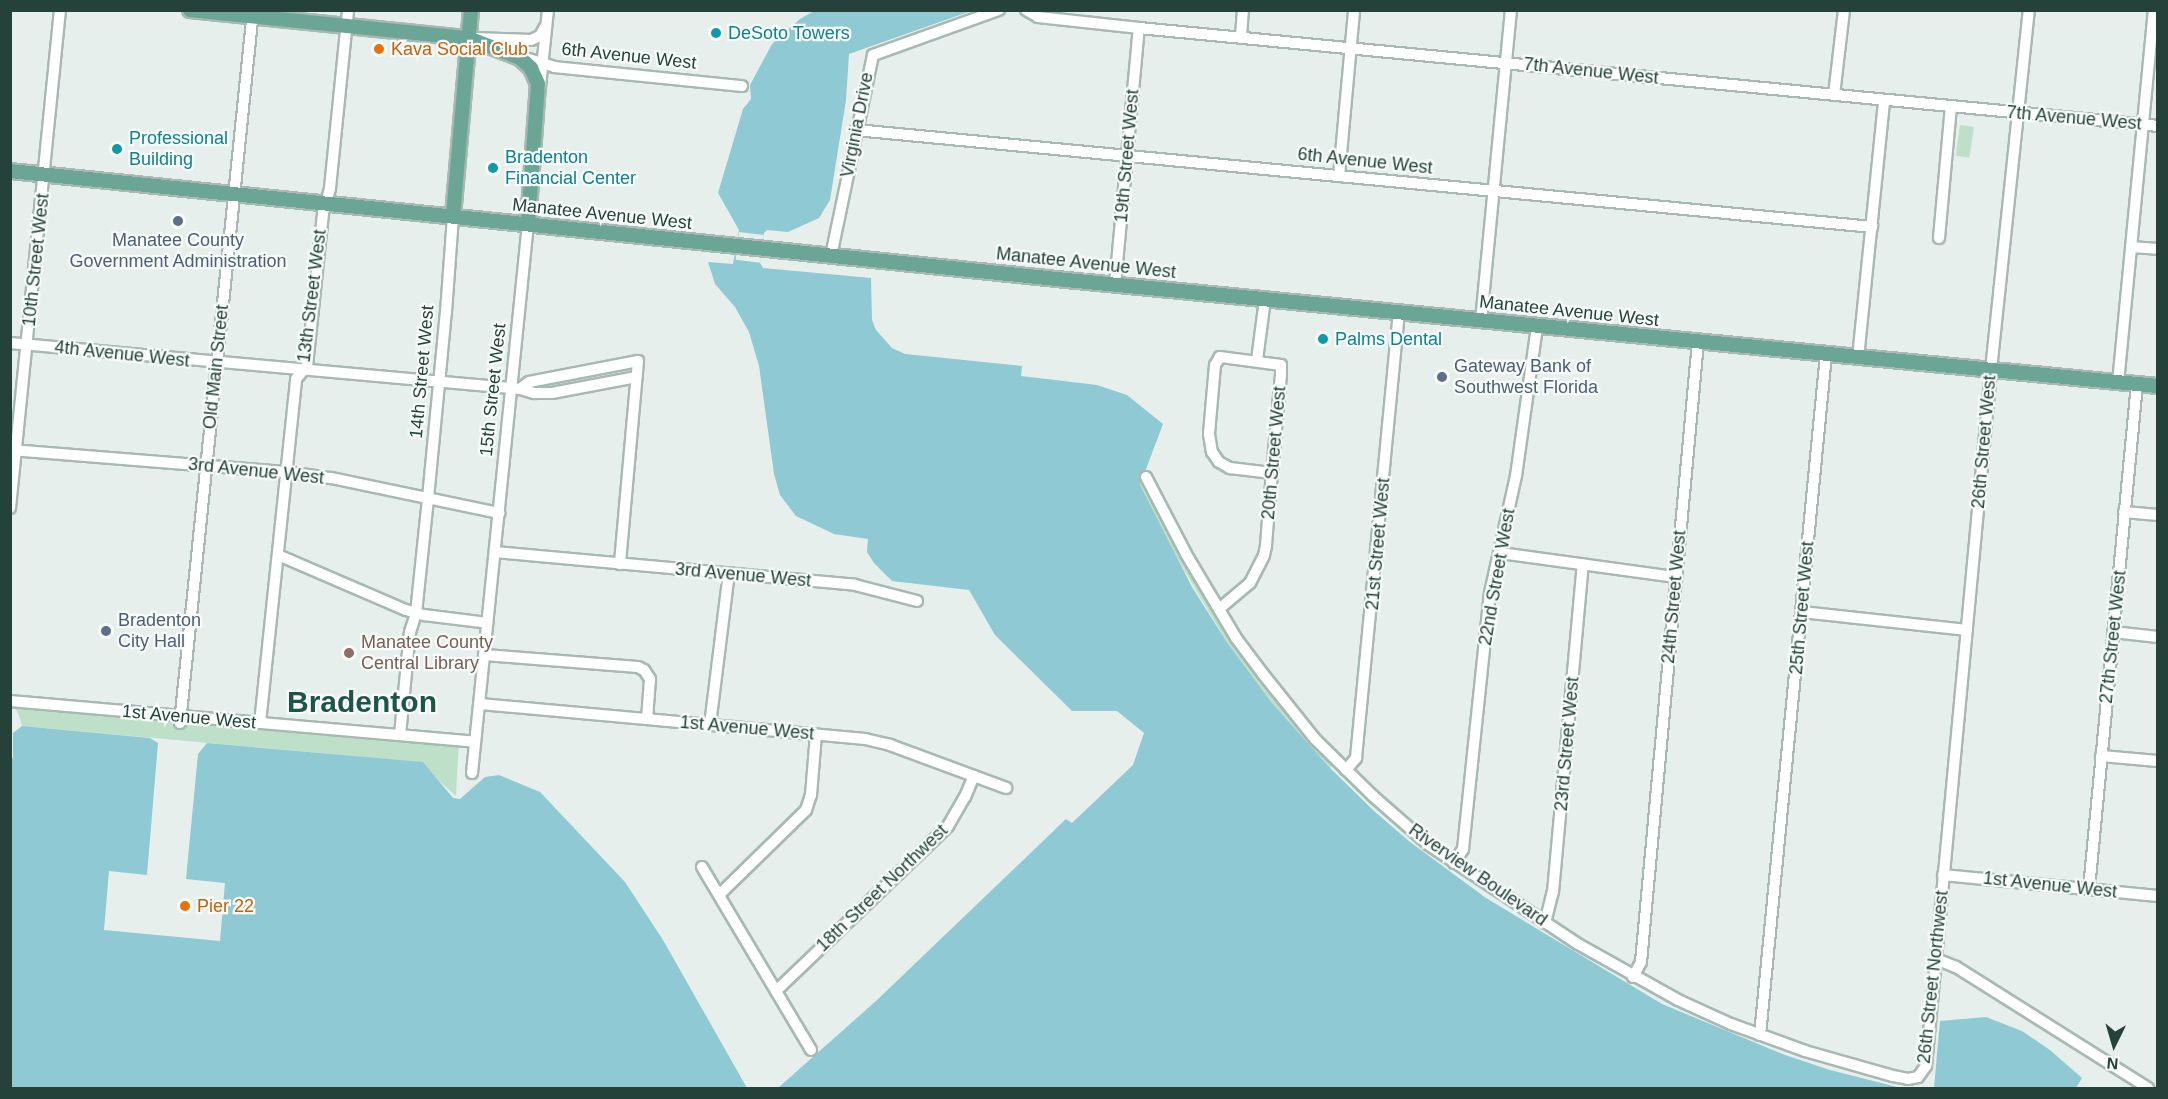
<!DOCTYPE html>
<style>
body{margin:0}
#map{position:relative;width:2168px;height:1099px;overflow:hidden;background:#e6efeb;font-family:Helvetica,sans-serif}
div>[style]{position:absolute}
[style*='--x']{left:calc(var(--x)*1px);top:calc(var(--y)*1px);width:calc(var(--w)*1px);rotate:calc(var(--a)*1deg)}
.green>*{inset:0;background:#bfe0c8;transform-origin:0 0}
.water>*{inset:0;background:#8ec9d4}
.pier>*{inset:0;background:#e6efeb;transform-origin:0 0}
.roads{filter:drop-shadow(2px 0 #a8b8b2) drop-shadow(-2px 0 #a8b8b2) drop-shadow(0 2px #a8b8b2) drop-shadow(0 -2px #a8b8b2)}
.minor>*{height:10px;margin:-5px;padding:0 5px;transform-origin:5px;border-radius:5px;background:#fff}
.major>*{height:14px;margin:-7px;padding:0 7px;transform-origin:7px;border-radius:7px;background:#6aa596}
.dots>*{width:16px;height:16px;translate:-50% -50%;box-sizing:border-box;border:3px solid #f7fbf9;border-radius:50%}
span{translate:-50% -50%;white-space:nowrap;text-align:center;line-height:1.15;-webkit-text-stroke:4.5px #f7fbf9;paint-order:stroke}
.culture-label{font-size:18px;color:#0d838f}
.left{translate:0 -50%;text-align:left}
.food-label{font-size:18px;color:#c56008}
.street-label{font-size:18px;color:#24423a}
.service-label{font-size:18px;color:#4e5e75}
.education-label{font-size:18px;color:#785e54}
.town-label{font-size:30px;color:#1f5548;font-weight:700}
.frame{position:absolute;inset:0;border:12px solid #24423a;pointer-events:none}
.north{position:absolute;left:2084px;top:1015px;width:60px;height:60px;-webkit-text-stroke:4px #f7fbf9;paint-order:stroke;rotate:185deg;font-size:16px;font-weight:700;line-height:24px;text-align:center;color:#24423a}
.north::after{content:'';display:block;margin:auto;width:21px;height:27px;background:#24423a;clip-path:polygon(50% 0,100% 100%,50% 72%,0 100%)}
</style>
<div id="map">
<div class="green">
<i style="left:1960px;top:125px;width:14px;height:31px;rotate:8deg"></i>
<i style="clip-path:polygon(1142px 481px,1175px 548px,1208px 606px,1272px 697px,1332px 766px,1330px 768px,1272px 703px,1226px 641px,1163px 534px,1140px 485px)"></i>
<i style="clip-path:polygon(10px 704px,459px 741px,456px 796px,418px 762px,22px 726px,18px 713px,15px 708px,11px 708px)"></i>
</div>
<div class="water">
<i style="clip-path:polygon(814px 11px,971px 11px,849px 54px,846px 100px,830px 200px,819px 218px,788px 232px,767px 230px,764px 233px,760px 263px,763px 268px,871px 278px,872px 320px,876px 330px,892px 348px,905px 354px,1022px 366px,1021px 376px,1097px 385px,1127px 395px,1163px 424px,1140px 485px,1192px 587px,1226px 641px,1272px 703px,1330px 768px,1374px 811px,1410px 842px,1486px 898px,1662px 1004px,1785px 1055px,1830px 1070px,1901px 1088px,778px 1088px,876px 1001px,1066px 819px,1072px 823px,1133px 765px,1144px 733px,1117px 711px,1072px 711px,995px 635px,969px 590px,892px 581px,874px 563px,867px 552px,868px 539px,834px 534px,796px 516px,780px 495px,774px 474px,759px 366px,749px 332px,735px 307px,715px 284px,708px 262px,733px 264px,739px 230px,718px 193px,743px 109px,751px 99px,750px 85px,772px 44px,800px 19px)"></i>
<i style="clip-path:polygon(22px 726px,150px 738px,158px 743px,147px 875px,109px 871px,104px 930px,220px 941px,225px 883px,186px 879px,198px 754px,207px 743px,423px 762px,453px 798px,460px 799px,485px 777px,499px 775px,540px 792px,625px 882px,663px 940px,747px 1088px,11px 1088px,10px 759px,13px 758px,13px 733px)"></i>
<i style="clip-path:polygon(1986px 1017px,2022px 1031px,2050px 1050px,2082px 1078px,2076px 1088px,1934px 1088px,1940px 1021px)"></i>
</div>
<div class="pier">
<i style="left:739px;top:232px;width:25px;height:28px;rotate:7deg"></i>
</div>
<div class="roads">
<div class="minor">
<i style="--x:1026;--y:10;--w:14;--a:30"></i>
<i style="--x:1038;--y:17;--w:102;--a:6.2"></i>
<i style="--x:1139;--y:28;--w:1024;--a:5.49"></i>
<i style="--x:1241;--y:37;--w:27;--a:-86"></i>
<i style="--x:474;--y:38;--w:57;--a:2"></i>
<i style="--x:531;--y:40;--w:10;--a:-24"></i>
<i style="--x:540;--y:36;--w:10;--a:-61"></i>
<i style="--x:519;--y:56;--w:37;--a:17"></i>
<i style="--x:554;--y:67;--w:189;--a:5.8"></i>
<i style="--x:540;--y:87;--w:77;--a:-84.1"></i>
<i style="--x:1834;--y:95;--w:86;--a:-83.3"></i>
<i style="--x:856;--y:130;--w:1021;--a:5.45"></i>
<i style="--x:1339;--y:176;--w:167;--a:-84.8"></i>
<i style="--x:1939;--y:238;--w:132;--a:-84.8"></i>
<i style="--x:2131;--y:247;--w:27;--a:4"></i>
<i style="--x:831;--y:256;--w:205;--a:-78.2"></i>
<i style="--x:873;--y:55;--w:134;--a:-19.7"></i>
<i style="--x:1115;--y:285;--w:258;--a:-84.7"></i>
<i style="--x:1481;--y:321;--w:312;--a:-84.5"></i>
<i style="--x:10;--y:343;--w:512;--a:5.15"></i>
<i style="--x:520;--y:389;--w:15;--a:16"></i>
<i style="--x:534;--y:393;--w:18;--a:0"></i>
<i style="--x:552;--y:393;--w:86;--a:-10.7"></i>
<i style="--x:1858;--y:358;--w:259;--a:-84.2"></i>
<i style="--x:1257;--y:360;--w:62;--a:-82.5"></i>
<i style="--x:2118;--y:383;--w:375;--a:-84.5"></i>
<i style="--x:520;--y:389;--w:11;--a:-38"></i>
<i style="--x:529;--y:382;--w:111;--a:-10.9"></i>
<i style="--x:638;--y:361;--w:204;--a:95.1"></i>
<i style="--x:11;--y:450;--w:284;--a:4.6"></i>
<i style="--x:294;--y:473;--w:37;--a:8"></i>
<i style="--x:331;--y:478;--w:172;--a:11.8"></i>
<i style="--x:1146;--y:477;--w:87;--a:62.5"></i>
<i style="--x:1186;--y:554;--w:98;--a:59.2"></i>
<i style="--x:1236;--y:638;--w:45;--a:53.1"></i>
<i style="--x:1263;--y:674;--w:83;--a:51.3"></i>
<i style="--x:1315;--y:739;--w:81;--a:44.5"></i>
<i style="--x:1373;--y:796;--w:74;--a:41.2"></i>
<i style="--x:1429;--y:845;--w:179;--a:33.6"></i>
<i style="--x:1578;--y:944;--w:115;--a:29.2"></i>
<i style="--x:1678;--y:1000;--w:58;--a:24.4"></i>
<i style="--x:1731;--y:1024;--w:79;--a:20"></i>
<i style="--x:1805;--y:1051;--w:91;--a:15.9"></i>
<i style="--x:1893;--y:1076;--w:15;--a:11"></i>
<i style="--x:1908;--y:1079;--w:10;--a:-11"></i>
<i style="--x:1918;--y:1077;--w:14;--a:-54"></i>
<i style="--x:1926;--y:1066;--w:699;--a:-84.66"></i>
<i style="--x:1991;--y:370;--w:362;--a:-84"></i>
<i style="--x:10;--y:508;--w:501;--a:-84.27"></i>
<i style="--x:2124;--y:512;--w:34;--a:5"></i>
<i style="--x:495;--y:552;--w:362;--a:5.2"></i>
<i style="--x:855;--y:585;--w:64;--a:14.5"></i>
<i style="--x:1500;--y:553;--w:178;--a:7.8"></i>
<i style="--x:278;--y:555;--w:139;--a:23.3"></i>
<i style="--x:406;--y:610;--w:19;--a:16"></i>
<i style="--x:424;--y:615;--w:64;--a:7.1"></i>
<i style="--x:1219;--y:609;--w:40;--a:-40"></i>
<i style="--x:1250;--y:583;--w:31;--a:-63"></i>
<i style="--x:1264;--y:555;--w:9;--a:-77"></i>
<i style="--x:1266;--y:546;--w:14;--a:-86"></i>
<i style="--x:1267;--y:532;--w:59;--a:-85.2"></i>
<i style="--x:1272;--y:473;--w:99;--a:-84.8"></i>
<i style="--x:1281;--y:374;--w:9;--a:-90"></i>
<i style="--x:1281;--y:365;--w:62;--a:-172.5"></i>
<i style="--x:1220;--y:357;--w:9;--a:122"></i>
<i style="--x:1215;--y:365;--w:69;--a:95"></i>
<i style="--x:1209;--y:434;--w:18;--a:81"></i>
<i style="--x:1212;--y:452;--w:12;--a:55"></i>
<i style="--x:1219;--y:462;--w:13;--a:29"></i>
<i style="--x:1230;--y:468;--w:42;--a:6.8"></i>
<i style="--x:1802;--y:612;--w:166;--a:6.2"></i>
<i style="--x:2113;--y:632;--w:45;--a:6.3"></i>
<i style="--x:485;--y:655;--w:153;--a:4.5"></i>
<i style="--x:638;--y:667;--w:7;--a:27"></i>
<i style="--x:644;--y:670;--w:11;--a:56"></i>
<i style="--x:650;--y:679;--w:40;--a:94.3"></i>
<i style="--x:10;--y:701;--w:467;--a:5"></i>
<i style="--x:480;--y:704;--w:387;--a:5.2"></i>
<i style="--x:865;--y:739;--w:26;--a:13"></i>
<i style="--x:890;--y:745;--w:124;--a:20.3"></i>
<i style="--x:180;--y:723;--w:717;--a:-84.15"></i>
<i style="--x:260;--y:723;--w:346;--a:-84"></i>
<i style="--x:296;--y:379;--w:17;--a:-50"></i>
<i style="--x:307;--y:366;--w:154;--a:-84"></i>
<i style="--x:323;--y:213;--w:26;--a:-74"></i>
<i style="--x:330;--y:188;--w:179;--a:-84.2"></i>
<i style="--x:710;--y:725;--w:153;--a:-82.9"></i>
<i style="--x:400;--y:735;--w:103;--a:-84.5"></i>
<i style="--x:410;--y:632;--w:20;--a:-72"></i>
<i style="--x:416;--y:613;--w:116;--a:-84"></i>
<i style="--x:428;--y:498;--w:187;--a:-84.5"></i>
<i style="--x:446;--y:312;--w:96;--a:-85.8"></i>
<i style="--x:2101;--y:756;--w:57;--a:5"></i>
<i style="--x:1346;--y:770;--w:16;--a:-50"></i>
<i style="--x:1356;--y:758;--w:447;--a:-84.5"></i>
<i style="--x:472;--y:773;--w:552;--a:-84.18"></i>
<i style="--x:1454;--y:863;--w:17;--a:-57"></i>
<i style="--x:1463;--y:849;--w:257;--a:-84"></i>
<i style="--x:1490;--y:593;--w:120;--a:-77.5"></i>
<i style="--x:1516;--y:476;--w:151;--a:-82"></i>
<i style="--x:702;--y:867;--w:213;--a:59.2"></i>
<i style="--x:1943;--y:875;--w:216;--a:5.6"></i>
<i style="--x:2089;--y:889;--w:507;--a:-84.57"></i>
<i style="--x:720;--y:894;--w:120;--a:-44.3"></i>
<i style="--x:806;--y:810;--w:16;--a:-72"></i>
<i style="--x:811;--y:795;--w:61;--a:-85.3"></i>
<i style="--x:1545;--y:923;--w:32;--a:-76"></i>
<i style="--x:1553;--y:892;--w:329;--a:-84.8"></i>
<i style="--x:1936;--y:959;--w:22;--a:22"></i>
<i style="--x:1956;--y:967;--w:227;--a:32.2"></i>
<i style="--x:1633;--y:977;--w:17;--a:-62"></i>
<i style="--x:1641;--y:962;--w:623;--a:-84.75"></i>
<i style="--x:776;--y:991;--w:238;--a:-43.8"></i>
<i style="--x:948;--y:826;--w:34;--a:-60"></i>
<i style="--x:965;--y:797;--w:23;--a:-67"></i>
<i style="--x:1760;--y:1035;--w:684;--a:-84.46"></i>
</div>
<div class="major">
<i style="--x:190;--y:10;--w:279;--a:5.8"></i>
<i style="--x:468;--y:38;--w:56;--a:21"></i>
<i style="--x:520;--y:58;--w:15;--a:42"></i>
<i style="--x:531;--y:68;--w:17;--a:66"></i>
<i style="--x:538;--y:84;--w:140;--a:94.1"></i>
<i style="--x:10;--y:171;--w:1073;--a:5.89"></i>
<i style="--x:1077;--y:281;--w:1086;--a:5.55"></i>
<i style="--x:453;--y:216;--w:207;--a:-85"></i>
</div>
</div>
<div class="dots">
<i style="left:716px;top:33px;background:#0f9aa8"></i>
<i style="left:379px;top:49px;background:#e8710a"></i>
<i style="left:117px;top:149px;background:#0f9aa8"></i>
<i style="left:493px;top:168px;background:#0f9aa8"></i>
<i style="left:178px;top:221px;background:#5c6f8a"></i>
<i style="left:1323px;top:339px;background:#0f9aa8"></i>
<i style="left:1442px;top:377px;background:#5c6f8a"></i>
<i style="left:106px;top:631px;background:#5c6f8a"></i>
<i style="left:349px;top:653px;background:#8d6e63"></i>
<i style="left:185px;top:906px;background:#e8710a"></i>
</div>
<div class="culture-label">
<span class="left" style="left:728px;top:33px">DeSoto Towers</span>
<span class="left" style="left:129px;top:149px">Professional<br>Building</span>
<span class="left" style="left:505px;top:168px">Bradenton<br>Financial Center</span>
<span class="left" style="left:1335px;top:339px">Palms Dental</span>
</div>
<div class="food-label">
<span class="left" style="left:391px;top:49px">Kava Social Club</span>
<span class="left" style="left:197px;top:906px">Pier 22</span>
</div>
<div class="street-label">
<span style="left:629px;top:56px;rotate:6deg">6th Avenue West</span>
<span style="left:1591px;top:71px;rotate:6deg">7th Avenue West</span>
<span style="left:2074px;top:118px;rotate:5deg">7th Avenue West</span>
<span style="left:857px;top:125px;rotate:-79deg">Virginia Drive</span>
<span style="left:1127px;top:156px;rotate:-85deg">19th Street West</span>
<span style="left:1365px;top:161px;rotate:6deg">6th Avenue West</span>
<span style="left:602px;top:214px;rotate:6deg">Manatee Avenue West</span>
<span style="left:36px;top:260px;rotate:-84deg">10th Street West</span>
<span style="left:1086px;top:263px;rotate:6deg">Manatee Avenue West</span>
<span style="left:312px;top:296px;rotate:-83deg">13th Street West</span>
<span style="left:1569px;top:311px;rotate:6deg">Manatee Avenue West</span>
<span style="left:122px;top:354px;rotate:6deg">4th Avenue West</span>
<span style="left:216px;top:367px;rotate:-84deg">Old Main Street</span>
<span style="left:422px;top:372px;rotate:-85deg">14th Street West</span>
<span style="left:493px;top:390px;rotate:-84deg">15th Street West</span>
<span style="left:1984px;top:442px;rotate:-85deg">26th Street West</span>
<span style="left:1274px;top:453px;rotate:-85deg">20th Street West</span>
<span style="left:256px;top:471px;rotate:6deg">3rd Avenue West</span>
<span style="left:1378px;top:544px;rotate:-85deg">21st Street West</span>
<span style="left:743px;top:575px;rotate:5deg">3rd Avenue West</span>
<span style="left:1497px;top:577px;rotate:-80deg">22nd Street West</span>
<span style="left:1674px;top:597px;rotate:-85deg">24th Street West</span>
<span style="left:1802px;top:608px;rotate:-85deg">25th Street West</span>
<span style="left:2113px;top:637px;rotate:-84deg">27th Street West</span>
<span style="left:189px;top:717px;rotate:5deg">1st Avenue West</span>
<span style="left:747px;top:728px;rotate:5deg">1st Avenue West</span>
<span style="left:1567px;top:744px;rotate:-85deg">23rd Street West</span>
<span style="left:1478px;top:875px;rotate:35deg">Riverview Boulevard</span>
<span style="left:2050px;top:885px;rotate:6deg">1st Avenue West</span>
<span style="left:882px;top:888px;rotate:-44deg">18th Street Northwest</span>
<span style="left:1933px;top:977px;rotate:-84deg">26th Street Northwest</span>
</div>
<div class="service-label">
<span style="left:178px;top:251px">Manatee County<br>Government Administration</span>
<span class="left" style="left:1454px;top:377px">Gateway Bank of<br>Southwest Florida</span>
<span class="left" style="left:118px;top:631px">Bradenton<br>City Hall</span>
</div>
<div class="education-label">
<span class="left" style="left:361px;top:653px">Manatee County<br>Central Library</span>
</div>
<div class="town-label">
<span style="left:362px;top:702px">Bradenton</span>
</div>
<div class="frame"></div>
<div class="north">N</div>
</div>
